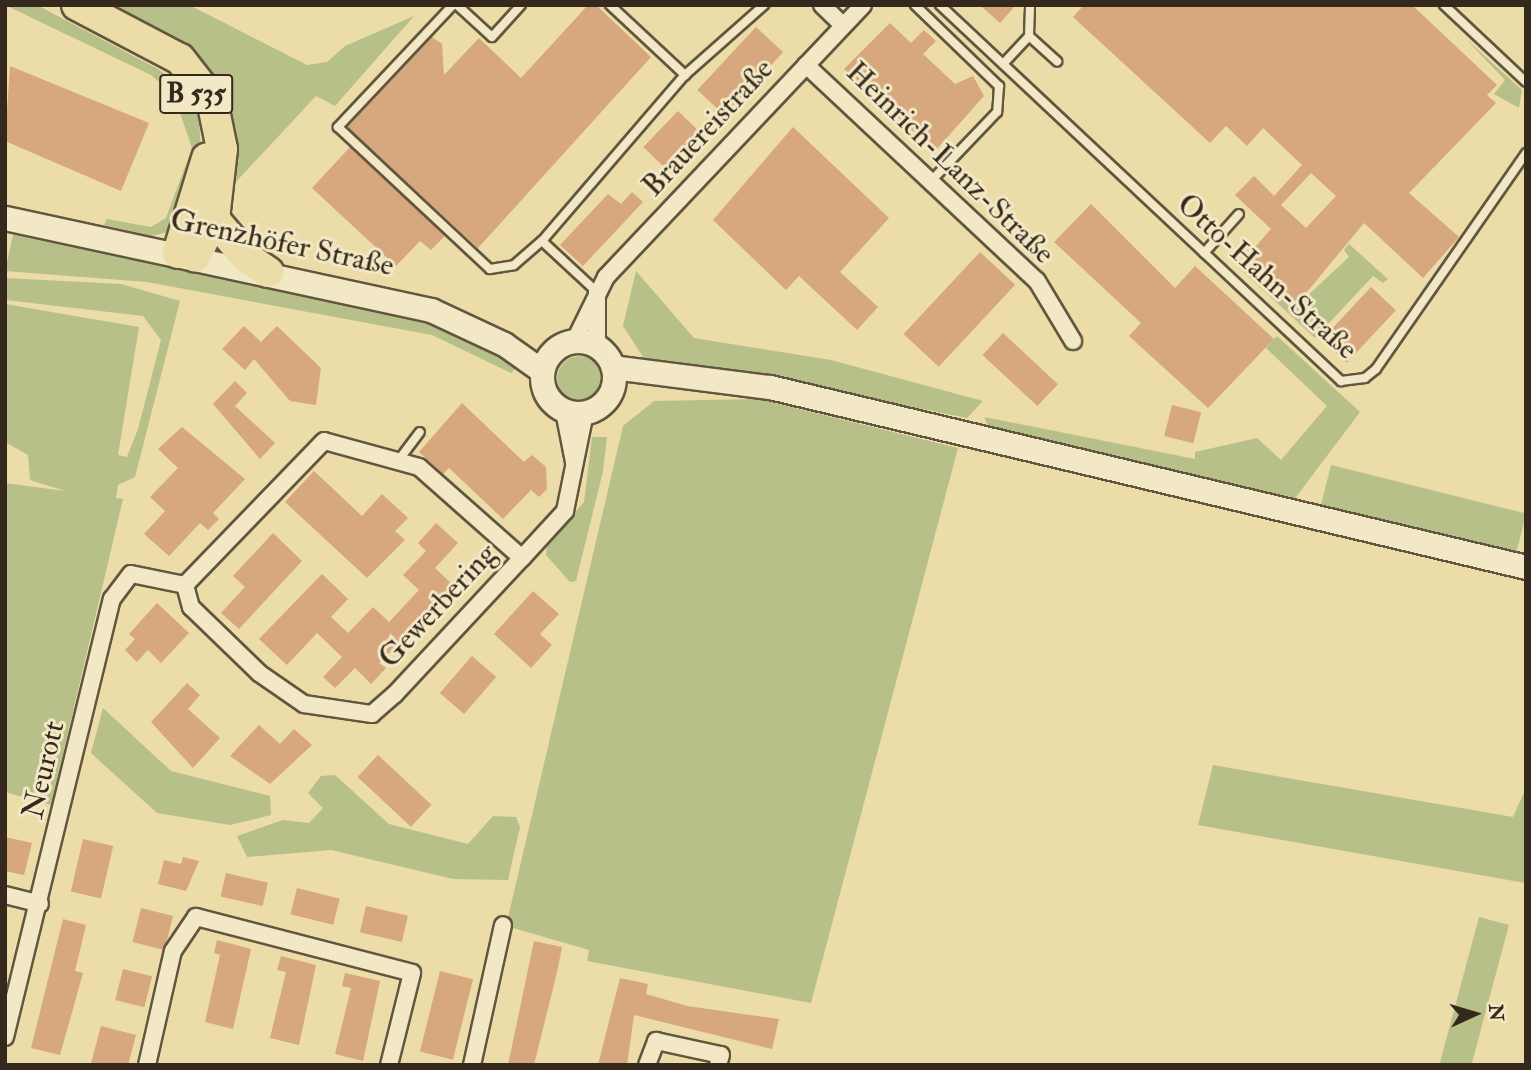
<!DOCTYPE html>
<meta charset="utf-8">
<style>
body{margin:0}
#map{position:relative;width:1531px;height:1070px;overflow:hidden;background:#ebdca8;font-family:"IM FELL Double Pica",serif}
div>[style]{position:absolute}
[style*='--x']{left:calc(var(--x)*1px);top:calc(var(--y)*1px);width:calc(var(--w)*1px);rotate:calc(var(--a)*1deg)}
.green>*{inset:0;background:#b7c088;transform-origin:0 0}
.round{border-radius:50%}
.building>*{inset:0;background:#d7a77e;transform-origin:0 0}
.roads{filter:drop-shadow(2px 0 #625640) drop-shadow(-2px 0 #625640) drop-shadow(0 2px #625640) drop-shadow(0 -2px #625640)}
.lane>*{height:8px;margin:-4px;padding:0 4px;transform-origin:4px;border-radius:4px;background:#f2e8c6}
.street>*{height:16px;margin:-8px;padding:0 8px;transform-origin:8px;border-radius:8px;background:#f2e8c6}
.secondary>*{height:23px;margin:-11.5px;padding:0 11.5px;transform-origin:11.5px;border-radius:11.5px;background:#f2e8c6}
.secondary>.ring{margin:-11.5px;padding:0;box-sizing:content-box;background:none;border:23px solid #f2e8c6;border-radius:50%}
.highway>*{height:30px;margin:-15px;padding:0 15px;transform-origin:15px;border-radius:15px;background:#ebdca8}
span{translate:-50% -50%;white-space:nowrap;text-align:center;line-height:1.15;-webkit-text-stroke:6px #f2e8c6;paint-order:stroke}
.shield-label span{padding:2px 5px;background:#f2e8c6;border:2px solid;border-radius:5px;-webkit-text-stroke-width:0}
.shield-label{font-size:28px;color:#35291d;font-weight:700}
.street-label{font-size:30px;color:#35291d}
.frame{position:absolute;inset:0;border:7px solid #35291d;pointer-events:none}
.north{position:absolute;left:1440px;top:979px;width:70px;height:70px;-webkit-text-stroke:5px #f2e8c6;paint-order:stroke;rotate:86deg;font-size:19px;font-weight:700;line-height:28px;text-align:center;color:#35291d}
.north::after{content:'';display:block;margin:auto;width:24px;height:32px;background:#35291d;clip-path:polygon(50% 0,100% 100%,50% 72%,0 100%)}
</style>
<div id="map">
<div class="green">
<i style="clip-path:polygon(5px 5px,37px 5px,158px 69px,184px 90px,199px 119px,201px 149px,168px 232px,152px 236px,104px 225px,107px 219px,151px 227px,166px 218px,192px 148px,174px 95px,151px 75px)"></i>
<i style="clip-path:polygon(100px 5px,189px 5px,307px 65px,327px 62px,345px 46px,414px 16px,335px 106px,316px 96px,232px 186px,233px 127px,222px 91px,203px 63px,173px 40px)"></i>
<i style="clip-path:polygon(1465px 38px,1522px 90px,1519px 108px,1494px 94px,1505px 80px)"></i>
<i style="clip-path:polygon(15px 226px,403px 313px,519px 365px,511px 373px,432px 335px,147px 282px,5px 271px)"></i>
<i style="clip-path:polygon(1349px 244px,1388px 279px,1383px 283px,1373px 276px,1315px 338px,1238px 267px,1241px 263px,1292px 310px,1349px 257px,1344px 250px)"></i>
<i style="clip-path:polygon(636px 271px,694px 338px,831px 360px,983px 401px,967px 418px,725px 369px,647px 363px,623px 326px)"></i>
<i style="clip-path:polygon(5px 278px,121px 284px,180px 301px,135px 477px,118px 485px,116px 498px,123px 499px,51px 805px,5px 792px,5px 483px,65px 491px,30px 480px,28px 455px,5px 442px,5px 304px,139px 327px,118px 455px,127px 457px,138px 429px,161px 340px,143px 316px,5px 300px)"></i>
<i style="clip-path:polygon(1277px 336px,1360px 412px,1293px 501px,988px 426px,984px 417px,1195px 459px,1195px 452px,1257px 438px,1281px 460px,1327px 406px,1266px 348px)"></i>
<i class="round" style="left:557px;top:356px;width:46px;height:46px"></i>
<i style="clip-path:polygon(759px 399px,958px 448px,811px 1003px,587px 961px,589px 950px,506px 926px,623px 426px,654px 401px)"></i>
<i style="clip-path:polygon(592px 437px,607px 437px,603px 471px,576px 581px,570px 582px,546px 555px,547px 545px,584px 502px)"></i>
<i style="left:1331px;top:465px;width:201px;height:48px;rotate:14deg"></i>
<i style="clip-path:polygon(103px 708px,171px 771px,270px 796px,271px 815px,230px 825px,157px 813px,91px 753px)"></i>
<i style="clip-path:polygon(1213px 765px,1513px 817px,1526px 788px,1525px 883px,1198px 825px)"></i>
<i style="clip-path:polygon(335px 775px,389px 824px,468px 844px,493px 816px,516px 817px,520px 827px,508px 880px,453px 879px,331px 850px,247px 857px,237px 836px,283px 820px,309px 823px,323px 808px,308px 793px,321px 776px)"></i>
<i style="left:1479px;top:917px;width:31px;height:158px;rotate:15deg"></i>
</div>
<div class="building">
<i style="clip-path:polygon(588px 5px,596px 5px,651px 57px,478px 248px,347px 127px,432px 37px,442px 44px,444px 75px,479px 38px,521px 78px)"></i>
<i style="clip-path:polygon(980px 5px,1016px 5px,1000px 23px)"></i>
<i style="clip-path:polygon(evenodd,1084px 5px,1412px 5px,1497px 85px,1487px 95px,1496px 103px,1409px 193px,1459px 237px,1423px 278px,1364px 223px,1292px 310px,1241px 263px,1271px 229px,1235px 195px,1254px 176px,1274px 196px,1302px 165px,1263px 128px,1247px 146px,1226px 126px,1210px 143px,1073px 17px,1084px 5px,1311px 173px,1336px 196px,1306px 228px,1281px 205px,1311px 173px)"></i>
<i style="clip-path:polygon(890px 23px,911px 43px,924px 30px,936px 41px,923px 54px,955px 84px,973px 76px,984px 96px,935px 151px,844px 69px)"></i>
<i style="left:756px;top:27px;width:37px;height:86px;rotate:43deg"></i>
<i style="clip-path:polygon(10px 66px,149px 123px,121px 191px,5px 141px)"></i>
<i style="left:678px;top:111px;width:36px;height:50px;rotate:44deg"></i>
<i style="clip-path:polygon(793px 127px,889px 218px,840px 272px,878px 307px,857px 330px,799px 276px,786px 290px,713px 220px)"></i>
<i style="clip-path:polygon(350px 147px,445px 236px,431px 250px,420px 241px,396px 266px,312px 188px)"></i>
<i style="clip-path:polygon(632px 192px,643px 202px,583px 266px,560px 245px,608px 194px,621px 204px)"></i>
<i style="clip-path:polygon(1091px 204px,1175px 288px,1195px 266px,1274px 339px,1208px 408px,1129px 336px,1141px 323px,1054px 242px)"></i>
<i style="left:980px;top:252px;width:48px;height:112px;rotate:43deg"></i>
<i style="left:1371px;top:287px;width:34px;height:72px;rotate:43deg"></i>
<i style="clip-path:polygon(244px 326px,261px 342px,277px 326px,321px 368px,316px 405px,290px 401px,254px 359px,245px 370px,222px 349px)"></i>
<i style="left:1003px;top:333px;width:75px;height:30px;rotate:43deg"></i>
<i style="clip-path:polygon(235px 381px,247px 393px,235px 406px,275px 443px,260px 459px,213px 404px)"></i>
<i style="clip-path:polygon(462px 403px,524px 462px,532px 455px,546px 467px,547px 489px,539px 497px,531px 490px,503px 519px,449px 468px,443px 474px,419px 452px)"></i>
<i style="left:1172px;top:405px;width:30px;height:32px;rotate:14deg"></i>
<i style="clip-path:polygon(182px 427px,245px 479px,213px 513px,219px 519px,208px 530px,200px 523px,169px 556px,144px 534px,165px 511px,150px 497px,178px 468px,158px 449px)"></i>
<i style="clip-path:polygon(314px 471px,362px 516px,382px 494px,408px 518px,395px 531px,405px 540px,367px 578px,285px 502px)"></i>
<i style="clip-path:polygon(436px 523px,458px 543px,435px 568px,456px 588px,379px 663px,386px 668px,371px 684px,355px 668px,335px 688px,323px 677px,342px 657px,317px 633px,287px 665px,259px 639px,322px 574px,348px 599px,331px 617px,348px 633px,373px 607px,389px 622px,419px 590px,403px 575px,426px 551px,418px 543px)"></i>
<i style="clip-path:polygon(273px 533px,302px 561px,239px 629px,221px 613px,245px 587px,233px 576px)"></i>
<i style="clip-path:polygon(533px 591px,559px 614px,540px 634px,552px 645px,531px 668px,494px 634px)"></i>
<i style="clip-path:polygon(157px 603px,189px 633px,161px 663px,148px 650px,137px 662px,125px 650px,135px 639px,129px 634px)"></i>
<i style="left:472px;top:656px;width:32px;height:49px;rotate:41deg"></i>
<i style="clip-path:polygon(187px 683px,200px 695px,188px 709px,220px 738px,193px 768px,151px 722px)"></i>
<i style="clip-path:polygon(259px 725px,280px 744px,294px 729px,312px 745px,270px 784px,230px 756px)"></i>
<i style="left:378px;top:755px;width:73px;height:30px;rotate:43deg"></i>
<i style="clip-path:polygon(5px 837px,32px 843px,24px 875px,5px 871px)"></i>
<i style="left:83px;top:839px;width:31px;height:54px;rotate:13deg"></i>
<i style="clip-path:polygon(183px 857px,199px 861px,186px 891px,158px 884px,164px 860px,181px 864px)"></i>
<i style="left:226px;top:873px;width:43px;height:24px;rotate:13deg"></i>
<i style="left:297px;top:888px;width:44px;height:27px;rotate:14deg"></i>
<i style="left:366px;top:906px;width:43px;height:27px;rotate:13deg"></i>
<i style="left:141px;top:908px;width:33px;height:35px;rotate:14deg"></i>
<i style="clip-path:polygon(63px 919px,86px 925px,75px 971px,83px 973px,60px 1055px,31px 1048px)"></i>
<i style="clip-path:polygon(217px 940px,251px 949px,233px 1029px,205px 1022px,220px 955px,214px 953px)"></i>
<i style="clip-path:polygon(534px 941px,562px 947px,557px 972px,534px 1065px,508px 1065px)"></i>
<i style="clip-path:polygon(281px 956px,316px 965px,299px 1045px,270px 1038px,286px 972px,277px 970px)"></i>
<i style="left:123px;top:969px;width:30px;height:32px;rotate:14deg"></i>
<i style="left:440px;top:971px;width:34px;height:83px;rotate:14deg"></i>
<i style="clip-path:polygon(345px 973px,380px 981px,363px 1061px,335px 1054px,351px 988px,342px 986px)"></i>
<i style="clip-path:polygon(620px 978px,648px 984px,646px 994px,687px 1006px,779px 1019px,772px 1049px,634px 1015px,627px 1065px,598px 1065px)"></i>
<i style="clip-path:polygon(101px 1026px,136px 1035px,128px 1065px,91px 1063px)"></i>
</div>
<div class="roads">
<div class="lane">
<i style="--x:453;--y:5;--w:168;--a:133.3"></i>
<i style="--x:338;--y:127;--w:208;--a:43.1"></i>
<i style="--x:490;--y:269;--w:24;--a:-9"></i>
<i style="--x:514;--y:265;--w:37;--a:-41"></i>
<i style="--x:457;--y:5;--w:47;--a:42.4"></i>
<i style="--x:492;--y:37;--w:43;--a:-47.8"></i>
<i style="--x:610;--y:5;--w:103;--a:43"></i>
<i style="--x:915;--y:5;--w:117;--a:44"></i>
<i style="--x:999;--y:86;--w:26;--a:94"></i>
<i style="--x:997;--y:112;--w:97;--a:133.7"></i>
<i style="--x:940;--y:5;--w:550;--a:43.16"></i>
<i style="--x:1341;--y:381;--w:24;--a:-7"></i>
<i style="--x:1365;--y:378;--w:14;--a:-39"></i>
<i style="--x:1376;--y:369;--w:263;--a:-55.2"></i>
<i style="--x:1444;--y:5;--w:112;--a:43.2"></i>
<i style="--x:1029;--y:36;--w:38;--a:42"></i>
<i style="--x:1003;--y:64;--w:38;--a:-47"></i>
<i style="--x:1029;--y:36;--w:31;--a:-88"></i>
<i style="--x:1204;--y:253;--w:52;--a:-48.1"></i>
<i style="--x:597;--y:292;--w:75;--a:-137.2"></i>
<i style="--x:542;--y:241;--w:219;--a:-49.3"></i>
<i style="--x:685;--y:75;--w:106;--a:-41.5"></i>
<i style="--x:401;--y:457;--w:31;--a:-53"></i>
</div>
<div class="street">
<i style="--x:822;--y:5;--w:29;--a:44"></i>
<i style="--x:806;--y:65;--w:316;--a:43.1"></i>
<i style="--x:1037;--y:281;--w:70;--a:59"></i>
<i style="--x:597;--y:292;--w:54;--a:90"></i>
<i style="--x:575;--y:340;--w:70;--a:-63.8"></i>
<i style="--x:606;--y:277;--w:374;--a:-46.6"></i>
<i style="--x:564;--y:411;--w:52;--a:78.9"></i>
<i style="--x:522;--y:558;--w:137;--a:-138.5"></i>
<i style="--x:419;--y:467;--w:98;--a:-164.7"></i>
<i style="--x:324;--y:441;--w:200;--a:134"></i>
<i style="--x:185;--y:585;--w:23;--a:75"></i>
<i style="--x:191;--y:607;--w:95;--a:44.1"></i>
<i style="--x:259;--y:673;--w:55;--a:34.6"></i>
<i style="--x:304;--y:704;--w:69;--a:8.4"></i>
<i style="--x:372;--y:714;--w:30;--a:-41"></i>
<i style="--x:395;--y:694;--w:186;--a:-47"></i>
<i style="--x:522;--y:558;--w:64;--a:-47.5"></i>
<i style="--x:565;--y:511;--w:100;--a:-78.5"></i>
<i style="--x:5;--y:895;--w:36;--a:14"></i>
<i style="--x:5;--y:1037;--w:451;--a:-76.3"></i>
<i style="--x:112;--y:599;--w:31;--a:-53"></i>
<i style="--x:131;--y:574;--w:55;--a:11.5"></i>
<i style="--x:147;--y:1065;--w:117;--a:-77.2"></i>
<i style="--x:173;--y:951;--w:41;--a:-55.9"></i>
<i style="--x:196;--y:917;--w:223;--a:14.5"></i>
<i style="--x:412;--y:973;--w:95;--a:104"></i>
<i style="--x:472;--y:1065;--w:143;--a:-77.5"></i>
<i style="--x:647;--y:1065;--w:26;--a:-69"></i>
<i style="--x:656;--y:1041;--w:66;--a:12.2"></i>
<i style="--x:721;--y:1055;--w:10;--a:107"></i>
</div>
<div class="secondary">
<i style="--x:5;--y:218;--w:436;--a:12.2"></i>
<i style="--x:431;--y:310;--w:81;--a:25"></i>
<i style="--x:504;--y:344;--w:47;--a:35.4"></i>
<i class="ring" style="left:542px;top:341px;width:49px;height:49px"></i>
<i style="--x:613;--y:367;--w:158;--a:7.3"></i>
<i style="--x:770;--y:387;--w:777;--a:13.39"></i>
</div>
<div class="highway">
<i style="--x:77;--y:5;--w:116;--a:27.7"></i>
<i style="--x:180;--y:59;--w:52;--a:52"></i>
<i style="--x:212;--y:100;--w:50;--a:78.5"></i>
<i style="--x:222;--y:149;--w:70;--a:96.5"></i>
<i style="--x:214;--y:219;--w:42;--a:116.6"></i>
<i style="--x:214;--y:219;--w:50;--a:49.9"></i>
<i style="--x:246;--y:257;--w:27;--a:34"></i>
<i style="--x:178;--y:253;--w:99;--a:-73"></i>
</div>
</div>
<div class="shield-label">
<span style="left:196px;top:94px">B 535</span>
</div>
<div class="street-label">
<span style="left:708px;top:128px;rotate:-47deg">Brauereistraße</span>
<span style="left:950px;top:163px;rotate:44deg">Heinrich-Lanz-Straße</span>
<span style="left:282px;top:243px;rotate:12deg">Grenzhöfer Straße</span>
<span style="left:1267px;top:277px;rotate:42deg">Otto-Hahn-Straße</span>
<span style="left:438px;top:606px;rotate:-47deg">Gewerbering</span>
<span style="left:44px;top:770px;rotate:-77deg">Neurott</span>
</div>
<div class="frame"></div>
<div class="north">N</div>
</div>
